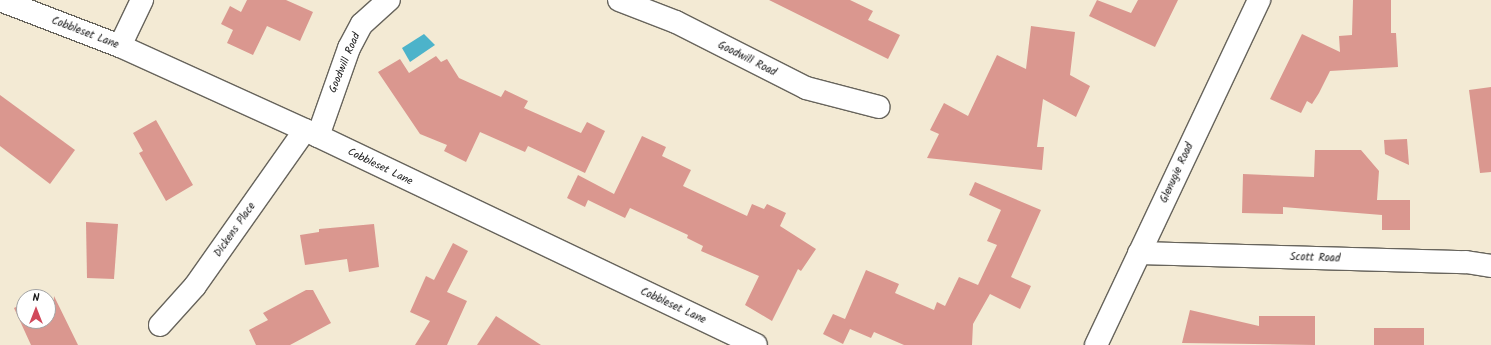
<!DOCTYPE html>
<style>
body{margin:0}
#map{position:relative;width:1491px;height:345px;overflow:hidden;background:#f3ead4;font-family:Kalam,sans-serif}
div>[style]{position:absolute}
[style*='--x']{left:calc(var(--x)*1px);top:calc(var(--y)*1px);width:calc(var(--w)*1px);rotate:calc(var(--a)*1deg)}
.water>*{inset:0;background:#4cb3ca}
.building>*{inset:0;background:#da978f;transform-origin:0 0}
.roads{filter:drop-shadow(1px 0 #67645c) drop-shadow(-1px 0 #67645c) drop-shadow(0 1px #67645c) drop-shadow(0 -1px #67645c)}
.minor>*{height:22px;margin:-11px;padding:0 11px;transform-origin:11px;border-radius:11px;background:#fff}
span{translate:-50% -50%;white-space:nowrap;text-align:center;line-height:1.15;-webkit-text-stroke:4px #fff;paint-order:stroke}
.street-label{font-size:11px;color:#1c1c1c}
.north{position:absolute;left:16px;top:289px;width:40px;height:40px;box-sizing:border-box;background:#fff;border:1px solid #a4a4a4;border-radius:50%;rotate:0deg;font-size:11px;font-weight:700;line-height:16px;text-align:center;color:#1c1c1c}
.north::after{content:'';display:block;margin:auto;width:14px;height:18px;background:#d1495b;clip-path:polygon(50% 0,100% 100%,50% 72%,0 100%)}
</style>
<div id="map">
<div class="water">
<i style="clip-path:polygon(424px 34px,435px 45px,410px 62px,402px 48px)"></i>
</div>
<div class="building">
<i style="clip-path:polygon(247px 0,286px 0,313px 12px,300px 41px,267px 26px,253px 55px,227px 43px,233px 30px,221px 24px,230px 6px,241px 12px)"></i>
<i style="clip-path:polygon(769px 0,850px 0,873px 11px,868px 20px,900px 35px,888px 59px)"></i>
<i style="clip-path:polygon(1097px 0,1131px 13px,1138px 0,1178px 0,1155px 47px,1089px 16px)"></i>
<i style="clip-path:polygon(1353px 0,1391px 0,1391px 33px,1396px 33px,1398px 67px,1330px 71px,1319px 93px,1312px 104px,1307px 101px,1301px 113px,1270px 99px,1302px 34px,1340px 52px,1339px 36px,1352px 35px)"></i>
<i style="clip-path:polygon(1031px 26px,1075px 32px,1070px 75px,1090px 86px,1076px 117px,1043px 99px,1037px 147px,1044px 147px,1042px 170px,927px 158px,939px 134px,930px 130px,944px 103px,968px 116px,997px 55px,1026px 69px)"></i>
<i style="clip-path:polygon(436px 56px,441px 62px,447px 59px,459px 78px,501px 97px,505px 90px,528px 101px,524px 108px,558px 123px,581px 133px,587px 122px,605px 131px,585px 173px,528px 146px,525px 152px,480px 132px,466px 162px,444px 151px,447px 145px,420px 134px,378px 72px,400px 59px,409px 73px)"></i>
<i style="clip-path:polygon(1491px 87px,1491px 172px,1480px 173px,1469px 90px)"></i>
<i style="clip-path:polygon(0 95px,75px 150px,50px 184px,0 146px)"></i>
<i style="clip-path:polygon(156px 120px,193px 185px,166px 201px,139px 153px,143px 151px,133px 133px)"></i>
<i style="clip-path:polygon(642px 136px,666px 147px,662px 156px,691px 170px,683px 186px,747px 216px,752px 204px,764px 209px,767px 204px,786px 213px,780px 226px,816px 249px,801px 271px,798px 269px,772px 321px,745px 305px,759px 276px,701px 251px,703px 246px,687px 238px,688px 235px,630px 208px,625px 218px,588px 200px,585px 207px,567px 198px,578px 175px,614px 194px)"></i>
<i style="clip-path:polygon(1407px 139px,1409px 165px,1385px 154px,1384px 140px)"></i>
<i style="clip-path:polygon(1315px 150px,1361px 150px,1379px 171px,1377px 200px,1410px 200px,1410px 230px,1382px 230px,1382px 215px,1283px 207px,1283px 214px,1242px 213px,1243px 174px,1314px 177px)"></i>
<i style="clip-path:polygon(975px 182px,1041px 210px,1011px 277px,1031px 286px,1020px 309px,990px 294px,973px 324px,972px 345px,904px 345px,874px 332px,871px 338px,850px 329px,843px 344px,823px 334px,833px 314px,845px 319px,866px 270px,899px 284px,895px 293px,934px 310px,937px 302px,945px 306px,959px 277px,978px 285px,997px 245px,987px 241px,1001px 210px,969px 195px)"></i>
<i style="clip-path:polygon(86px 222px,118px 224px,114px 279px,87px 278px)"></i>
<i style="clip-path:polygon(374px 224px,379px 267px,349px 272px,347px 259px,305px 265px,300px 235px,319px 232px,319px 229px)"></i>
<i style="clip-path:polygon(453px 243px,468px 251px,447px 292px,467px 301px,447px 345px,415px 345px,430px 321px,410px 312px,426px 276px,434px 280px)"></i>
<i style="clip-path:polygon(306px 290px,313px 290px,331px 323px,290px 345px,256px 345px,249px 330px,268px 320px,263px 313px)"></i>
<i style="clip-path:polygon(54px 296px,78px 345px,31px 345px,14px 308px,24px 303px,24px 321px,48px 321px,48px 301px,53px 312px)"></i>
<i style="clip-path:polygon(1190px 310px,1259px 326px,1259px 316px,1315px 316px,1315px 345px,1182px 343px)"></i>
<i style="clip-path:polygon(496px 316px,541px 345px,477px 345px)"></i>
<i style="left:1424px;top:328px;width:17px;height:50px;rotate:90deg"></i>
</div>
<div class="roads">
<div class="minor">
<i style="--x:0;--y:0;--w:129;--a:21"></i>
<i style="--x:120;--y:46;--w:217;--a:24.4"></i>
<i style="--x:318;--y:136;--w:485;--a:25.5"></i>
<i style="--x:619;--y:0;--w:61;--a:21.1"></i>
<i style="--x:676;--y:22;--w:146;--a:26.9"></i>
<i style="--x:806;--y:88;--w:75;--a:14.6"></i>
<i style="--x:120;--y:46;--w:51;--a:-64.4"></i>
<i style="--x:318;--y:136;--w:93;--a:-70.6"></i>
<i style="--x:349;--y:48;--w:27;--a:-62"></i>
<i style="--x:362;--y:24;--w:36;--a:-42"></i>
<i style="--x:1139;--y:253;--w:327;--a:1.6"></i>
<i style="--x:1466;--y:262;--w:25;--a:9"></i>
<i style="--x:160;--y:325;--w:52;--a:-48.1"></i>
<i style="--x:195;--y:286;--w:191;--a:-54.8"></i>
<i style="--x:1096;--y:345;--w:382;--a:-64.7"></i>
</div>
</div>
<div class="street-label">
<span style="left:85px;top:33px;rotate:21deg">Cobbleset Lane</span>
<span style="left:747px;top:59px;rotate:27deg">Goodwill Road</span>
<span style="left:345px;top:63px;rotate:-67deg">Goodwill Road</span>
<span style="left:380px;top:167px;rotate:26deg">Cobbleset Lane</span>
<span style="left:1177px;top:173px;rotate:-65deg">Glenugie Road</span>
<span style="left:235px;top:230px;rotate:-55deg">Dickens Place</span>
<span style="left:1315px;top:258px;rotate:2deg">Scott Road</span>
<span style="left:673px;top:306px;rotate:25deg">Cobbleset Lane</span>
</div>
<div class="north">N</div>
</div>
